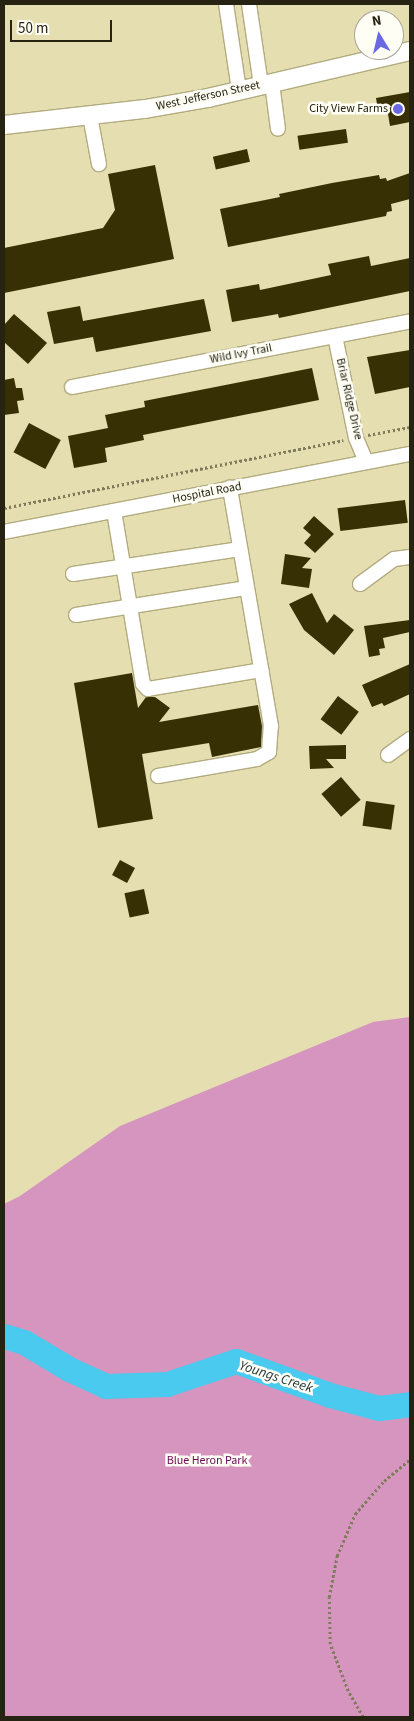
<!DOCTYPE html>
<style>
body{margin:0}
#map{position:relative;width:414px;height:1721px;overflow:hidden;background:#e5deb0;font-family:"Source Sans 3",sans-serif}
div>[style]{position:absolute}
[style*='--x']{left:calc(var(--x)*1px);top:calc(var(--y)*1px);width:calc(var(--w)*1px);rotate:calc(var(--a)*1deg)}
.green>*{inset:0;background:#d595bf}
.river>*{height:25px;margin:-12.5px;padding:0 12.5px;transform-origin:12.5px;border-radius:12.5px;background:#49caee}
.building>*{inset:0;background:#373005;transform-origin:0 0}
.path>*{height:2.5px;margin-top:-1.25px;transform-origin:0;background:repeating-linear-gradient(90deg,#807b5c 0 2.5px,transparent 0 5px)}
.roads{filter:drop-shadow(1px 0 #b2ab7f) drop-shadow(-1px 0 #b2ab7f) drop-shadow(0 1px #b2ab7f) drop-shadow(0 -1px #b2ab7f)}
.minor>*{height:14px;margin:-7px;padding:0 7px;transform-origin:7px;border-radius:7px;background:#fff}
.major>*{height:18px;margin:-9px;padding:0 9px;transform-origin:9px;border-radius:9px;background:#fff}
.dots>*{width:14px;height:14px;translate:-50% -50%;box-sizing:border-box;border:2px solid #fffef5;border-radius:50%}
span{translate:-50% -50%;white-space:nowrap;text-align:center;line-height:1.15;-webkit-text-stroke:5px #fffef5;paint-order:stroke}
.street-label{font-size:12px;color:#262312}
.poi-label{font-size:12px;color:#262312}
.right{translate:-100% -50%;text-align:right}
.park-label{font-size:12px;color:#6d0957}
.water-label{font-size:14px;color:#1b3138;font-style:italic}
.frame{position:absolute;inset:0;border:5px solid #262312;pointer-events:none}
.north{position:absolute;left:354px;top:10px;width:50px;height:50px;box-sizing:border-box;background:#fffef5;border:1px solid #a8a69a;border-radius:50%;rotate:351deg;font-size:14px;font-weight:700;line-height:20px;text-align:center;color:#262312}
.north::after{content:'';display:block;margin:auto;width:18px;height:22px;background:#6a69e3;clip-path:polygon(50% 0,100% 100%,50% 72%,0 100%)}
.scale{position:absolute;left:10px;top:20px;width:102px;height:22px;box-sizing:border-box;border:2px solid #262312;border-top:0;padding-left:6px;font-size:15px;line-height:18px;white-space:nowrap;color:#262312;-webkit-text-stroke:4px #fffef5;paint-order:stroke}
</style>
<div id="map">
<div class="green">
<i style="clip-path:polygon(410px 1017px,410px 1717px,4px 1717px,4px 1204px,20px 1196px,120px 1126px,373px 1022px)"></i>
</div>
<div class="river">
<i style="--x:4;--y:1336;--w:21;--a:17"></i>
<i style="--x:24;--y:1342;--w:52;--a:31"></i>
<i style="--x:69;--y:1369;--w:41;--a:24.7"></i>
<i style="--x:106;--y:1386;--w:61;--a:-1.9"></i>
<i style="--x:167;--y:1384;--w:73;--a:-18.4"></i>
<i style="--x:236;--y:1361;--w:100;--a:19.9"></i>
<i style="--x:330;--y:1395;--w:51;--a:14.9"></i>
<i style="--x:379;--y:1408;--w:31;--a:-7"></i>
</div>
<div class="building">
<i style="clip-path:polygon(410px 92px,410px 122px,390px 126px,387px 108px,378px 110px,376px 98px)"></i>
<i style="left:346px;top:129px;width:14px;height:49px;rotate:82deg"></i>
<i style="left:247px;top:149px;width:13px;height:35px;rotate:77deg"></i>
<i style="clip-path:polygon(155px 165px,174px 259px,4px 293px,4px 248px,103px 228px,115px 210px,108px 174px)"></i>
<i style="clip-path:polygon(410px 173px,410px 199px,391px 204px,392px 211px,387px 212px,386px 216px,228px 247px,220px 209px,280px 197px,279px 194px,332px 183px,379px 175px,380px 179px,386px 178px,387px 181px)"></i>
<i style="clip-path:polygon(369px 256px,371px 266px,410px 258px,410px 291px,279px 318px,278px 314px,232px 322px,226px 290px,259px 284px,260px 290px,331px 275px,328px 264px)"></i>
<i style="clip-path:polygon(204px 299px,211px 331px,96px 352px,93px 337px,54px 344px,47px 312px,80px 306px,83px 321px)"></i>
<i style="clip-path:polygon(14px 314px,47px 343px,28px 364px,4px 342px,4px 325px)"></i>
<i style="clip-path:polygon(410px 350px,410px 387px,375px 394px,367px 357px)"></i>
<i style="clip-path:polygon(312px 368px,319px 400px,143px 435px,144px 440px,105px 448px,107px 462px,74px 468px,68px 436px,108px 428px,105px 415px,145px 407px,144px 401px)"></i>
<i style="clip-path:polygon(14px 378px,16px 388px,22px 388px,24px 400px,17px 401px,19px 413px,4px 415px,4px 380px)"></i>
<i style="left:29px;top:423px;width:36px;height:33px;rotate:28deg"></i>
<i style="left:405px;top:500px;width:23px;height:68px;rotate:83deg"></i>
<i style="clip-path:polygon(314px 516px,334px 534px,315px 553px,304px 543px,311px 535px,303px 528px)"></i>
<i style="clip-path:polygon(285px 554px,311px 558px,302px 568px,312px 569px,309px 588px,281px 584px)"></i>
<i style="clip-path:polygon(312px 593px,327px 623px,334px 614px,354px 630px,334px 655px,304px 630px,289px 604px)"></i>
<i style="clip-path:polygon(410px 620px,410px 632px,383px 638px,385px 648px,379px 649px,380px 655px,369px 657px,364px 626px)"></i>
<i style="clip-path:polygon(410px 664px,410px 694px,384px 706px,382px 703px,372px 707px,362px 685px)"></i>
<i style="clip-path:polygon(132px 673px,138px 708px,146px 697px,155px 697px,170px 708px,159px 722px,258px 705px,262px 726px,261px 747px,212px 757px,209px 743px,142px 754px,153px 819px,98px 828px,74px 683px)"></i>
<i style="left:338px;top:696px;width:26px;height:29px;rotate:37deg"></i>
<i style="clip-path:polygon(346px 745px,346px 759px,326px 759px,334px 768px,310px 769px,309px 746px)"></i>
<i style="left:341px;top:777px;width:30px;height:26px;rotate:49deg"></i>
<i style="left:366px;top:801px;width:29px;height:25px;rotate:8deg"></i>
<i style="left:120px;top:860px;width:17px;height:17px;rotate:28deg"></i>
<i style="left:144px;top:889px;width:25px;height:20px;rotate:78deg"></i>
</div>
<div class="path">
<i style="--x:368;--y:435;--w:43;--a:-10.8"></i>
<i style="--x:4;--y:508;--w:346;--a:-11.3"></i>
<i style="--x:363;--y:1717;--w:30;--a:-120"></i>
<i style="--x:348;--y:1691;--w:50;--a:-111"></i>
<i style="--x:330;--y:1644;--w:47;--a:-91.2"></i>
<i style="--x:329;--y:1597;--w:42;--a:-79"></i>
<i style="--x:337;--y:1556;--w:46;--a:-66.8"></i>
<i style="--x:355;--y:1514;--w:44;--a:-48.7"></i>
<i style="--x:384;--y:1481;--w:34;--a:-40"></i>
</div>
<div class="roads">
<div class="minor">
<i style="--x:226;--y:4;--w:87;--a:81.4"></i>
<i style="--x:249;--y:4;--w:82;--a:81.6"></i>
<i style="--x:272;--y:83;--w:46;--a:82.6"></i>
<i style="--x:90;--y:116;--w:49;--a:79.4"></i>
<i style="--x:335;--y:336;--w:104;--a:78.4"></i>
<i style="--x:356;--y:438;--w:26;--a:67"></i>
<i style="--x:72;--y:387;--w:344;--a:-11"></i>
<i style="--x:114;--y:511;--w:175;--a:80.5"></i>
<i style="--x:143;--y:684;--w:7;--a:45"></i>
<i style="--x:148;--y:689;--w:115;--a:-9.5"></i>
<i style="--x:4;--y:532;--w:413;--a:-10.9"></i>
<i style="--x:73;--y:574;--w:169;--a:-8.5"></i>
<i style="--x:360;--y:584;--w:42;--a:-36.3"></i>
<i style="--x:394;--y:559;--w:16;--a:-7"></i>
<i style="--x:76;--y:615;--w:173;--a:-9"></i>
<i style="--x:388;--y:755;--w:27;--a:-36"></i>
<i style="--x:158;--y:776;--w:100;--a:-9.7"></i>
<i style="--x:257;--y:759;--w:14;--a:-30"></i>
<i style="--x:269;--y:752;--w:26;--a:-86"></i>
<i style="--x:271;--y:726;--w:242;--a:-99.8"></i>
</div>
<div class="major">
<i style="--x:4;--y:125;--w:142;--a:-6.5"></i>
<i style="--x:145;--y:109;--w:64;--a:-9.9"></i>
<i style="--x:208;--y:98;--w:207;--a:-13.1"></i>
</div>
</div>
<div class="dots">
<i style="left:398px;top:109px;background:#6a69e3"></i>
</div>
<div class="street-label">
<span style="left:208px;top:96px;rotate:-12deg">West Jefferson Street</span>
<span style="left:241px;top:354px;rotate:-11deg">Wild Ivy Trail</span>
<span style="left:349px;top:399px;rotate:77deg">Briar Ridge Drive</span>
<span style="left:207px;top:493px;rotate:-11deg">Hospital Road</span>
</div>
<div class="poi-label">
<span class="right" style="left:388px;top:109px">City View Farms</span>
</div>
<div class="park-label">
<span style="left:207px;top:1461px">Blue Heron Park</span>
</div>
<div class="water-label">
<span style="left:276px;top:1377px;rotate:18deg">Youngs Creek</span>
</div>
<div class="frame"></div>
<div class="north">N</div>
<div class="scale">50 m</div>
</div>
